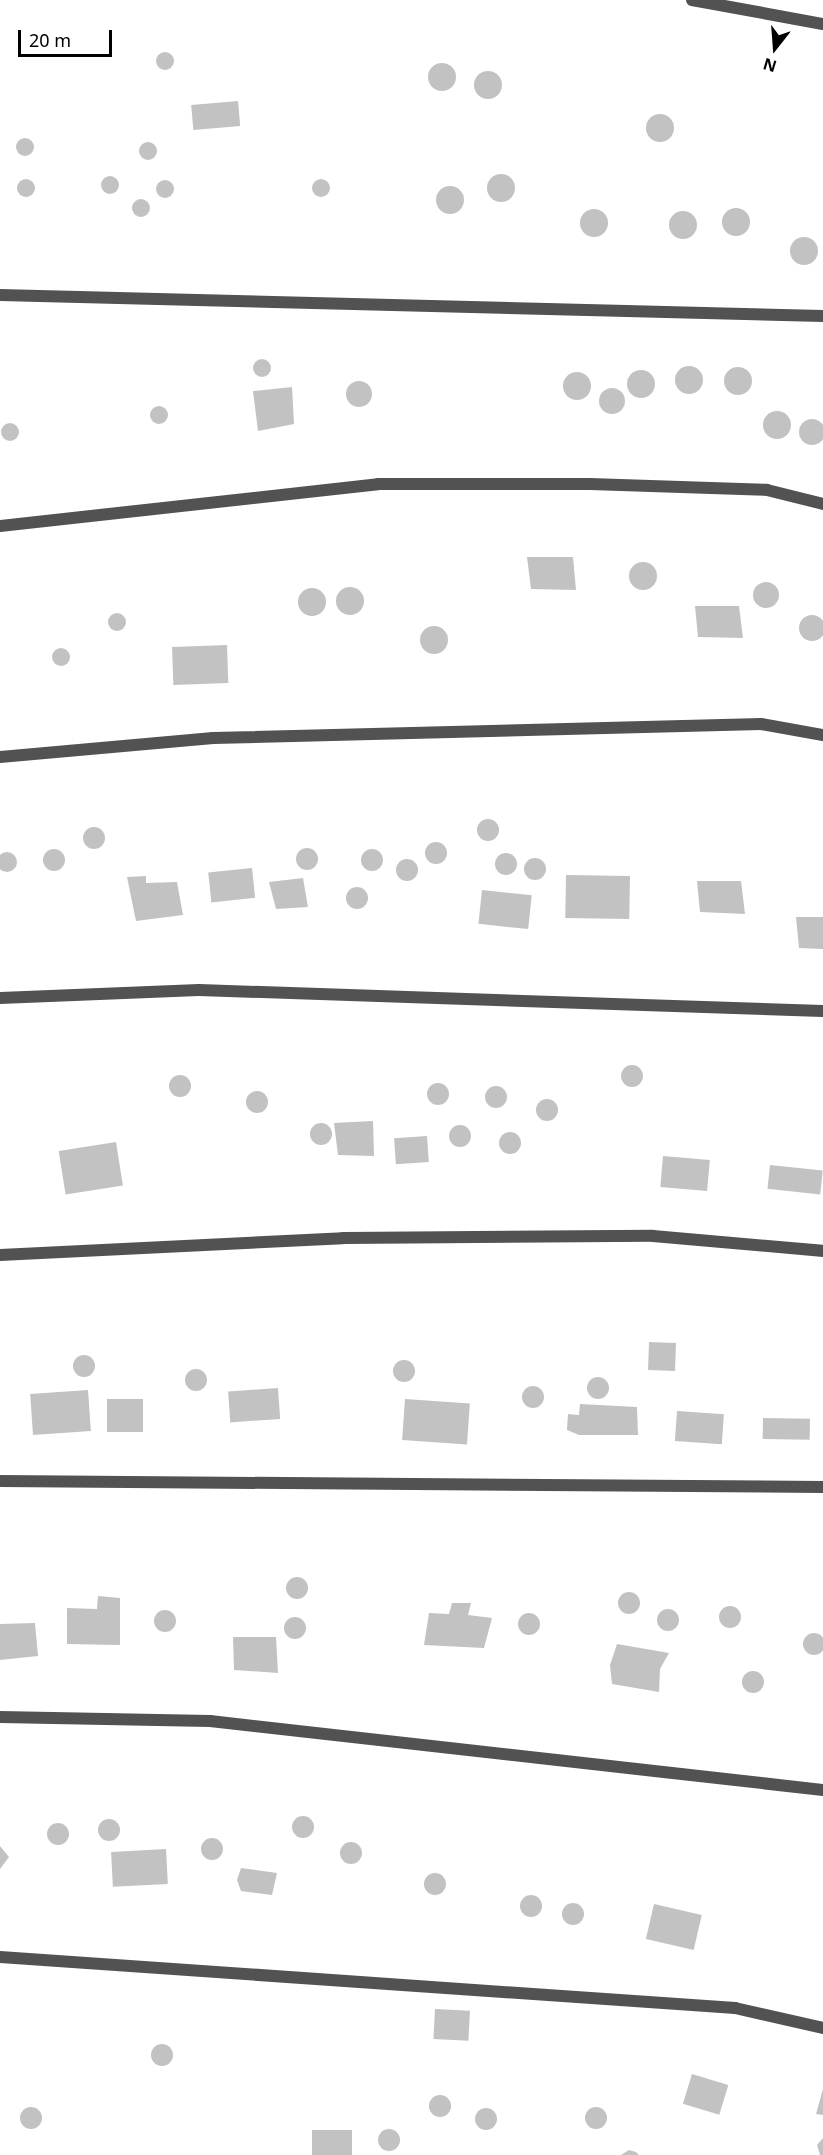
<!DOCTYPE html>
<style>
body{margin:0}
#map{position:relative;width:823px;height:2155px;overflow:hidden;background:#fff;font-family:"Noto Sans",sans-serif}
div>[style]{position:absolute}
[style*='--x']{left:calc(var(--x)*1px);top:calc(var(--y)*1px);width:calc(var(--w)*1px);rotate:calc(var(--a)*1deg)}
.building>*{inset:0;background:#c2c2c2;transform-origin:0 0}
.round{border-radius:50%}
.street>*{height:12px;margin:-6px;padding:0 6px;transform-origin:6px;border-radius:6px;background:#525252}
span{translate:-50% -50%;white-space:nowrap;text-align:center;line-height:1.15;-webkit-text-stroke:4.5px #fff;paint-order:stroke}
.north{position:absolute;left:745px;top:18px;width:60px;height:60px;-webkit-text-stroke:4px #fff;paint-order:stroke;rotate:197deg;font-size:16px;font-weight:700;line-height:24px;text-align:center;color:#000}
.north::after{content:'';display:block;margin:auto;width:21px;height:27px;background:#000;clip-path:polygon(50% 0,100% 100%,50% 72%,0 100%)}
.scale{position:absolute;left:18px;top:30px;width:94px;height:27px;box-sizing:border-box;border:3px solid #000;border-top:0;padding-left:8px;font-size:18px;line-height:21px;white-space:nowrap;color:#000;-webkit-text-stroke:4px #fff;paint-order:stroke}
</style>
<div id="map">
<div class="building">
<i class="round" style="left:156px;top:52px;width:18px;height:18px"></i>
<i class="round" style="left:428px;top:63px;width:28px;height:28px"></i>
<i class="round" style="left:474px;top:71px;width:28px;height:28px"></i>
<i style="left:238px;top:101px;width:25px;height:47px;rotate:85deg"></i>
<i class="round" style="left:646px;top:114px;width:28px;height:28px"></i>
<i class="round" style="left:16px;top:138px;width:18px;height:18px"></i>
<i class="round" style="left:139px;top:142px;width:18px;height:18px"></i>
<i class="round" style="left:487px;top:174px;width:28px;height:28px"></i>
<i class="round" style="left:101px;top:176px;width:18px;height:18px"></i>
<i class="round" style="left:17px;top:179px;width:18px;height:18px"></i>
<i class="round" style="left:312px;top:179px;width:18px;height:18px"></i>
<i class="round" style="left:156px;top:180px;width:18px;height:18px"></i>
<i class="round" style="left:436px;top:186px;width:28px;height:28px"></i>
<i class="round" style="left:132px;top:199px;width:18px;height:18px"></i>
<i class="round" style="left:722px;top:208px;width:28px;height:28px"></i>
<i class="round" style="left:580px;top:209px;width:28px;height:28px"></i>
<i class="round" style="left:669px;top:211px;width:28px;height:28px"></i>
<i class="round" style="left:790px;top:237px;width:28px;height:28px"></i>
<i class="round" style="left:253px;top:359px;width:18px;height:18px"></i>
<i class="round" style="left:675px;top:366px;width:28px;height:28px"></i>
<i class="round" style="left:724px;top:367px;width:28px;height:28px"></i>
<i class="round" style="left:627px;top:370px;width:28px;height:28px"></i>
<i class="round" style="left:563px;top:372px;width:28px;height:28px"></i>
<i class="round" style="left:346px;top:381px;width:26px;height:26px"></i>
<i style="clip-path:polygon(292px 387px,294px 424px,258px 431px,253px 391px)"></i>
<i class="round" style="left:599px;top:388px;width:26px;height:26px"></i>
<i class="round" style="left:150px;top:406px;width:18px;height:18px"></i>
<i class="round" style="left:763px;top:411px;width:28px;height:28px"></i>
<i class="round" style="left:799px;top:419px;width:26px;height:26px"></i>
<i class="round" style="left:1px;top:423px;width:18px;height:18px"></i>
<i style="clip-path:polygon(527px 557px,573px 557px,576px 590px,531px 589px)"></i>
<i class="round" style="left:629px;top:562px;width:28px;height:28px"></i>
<i class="round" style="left:753px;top:582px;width:26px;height:26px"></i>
<i class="round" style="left:336px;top:587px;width:28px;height:28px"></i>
<i class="round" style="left:298px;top:588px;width:28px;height:28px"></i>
<i style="clip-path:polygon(695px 606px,739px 606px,743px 638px,698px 637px)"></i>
<i class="round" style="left:108px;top:613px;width:18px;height:18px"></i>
<i class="round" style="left:799px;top:615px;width:26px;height:26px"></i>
<i class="round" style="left:420px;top:626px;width:28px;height:28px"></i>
<i style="left:227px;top:645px;width:38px;height:55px;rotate:88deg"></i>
<i class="round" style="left:52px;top:648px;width:18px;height:18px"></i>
<i class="round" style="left:477px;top:819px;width:22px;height:22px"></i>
<i class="round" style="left:83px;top:827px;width:22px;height:22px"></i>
<i class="round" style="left:425px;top:842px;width:22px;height:22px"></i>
<i class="round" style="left:296px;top:848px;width:22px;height:22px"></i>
<i class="round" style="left:361px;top:849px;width:22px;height:22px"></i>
<i class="round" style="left:43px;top:849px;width:22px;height:22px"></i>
<i class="round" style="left:-3px;top:852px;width:20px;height:20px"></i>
<i class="round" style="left:495px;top:853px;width:22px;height:22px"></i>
<i class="round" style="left:524px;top:858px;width:22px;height:22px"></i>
<i class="round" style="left:396px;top:859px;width:22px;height:22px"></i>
<i style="left:252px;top:868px;width:30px;height:44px;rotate:84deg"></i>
<i style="left:566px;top:875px;width:64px;height:43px;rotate:1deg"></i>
<i style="clip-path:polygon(146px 876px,146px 883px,177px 882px,183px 915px,136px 921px,127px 877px)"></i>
<i style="clip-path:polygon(303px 878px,308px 907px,276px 909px,269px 882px)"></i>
<i style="clip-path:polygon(697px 881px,741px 881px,745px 914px,700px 912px)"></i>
<i class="round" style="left:346px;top:887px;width:22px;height:22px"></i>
<i style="left:482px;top:890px;width:50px;height:34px;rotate:6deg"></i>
<i style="clip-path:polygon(796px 917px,823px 917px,823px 949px,799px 948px)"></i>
<i class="round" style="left:621px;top:1065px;width:22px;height:22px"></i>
<i class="round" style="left:169px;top:1075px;width:22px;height:22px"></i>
<i class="round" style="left:427px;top:1083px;width:22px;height:22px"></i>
<i class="round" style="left:485px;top:1086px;width:22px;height:22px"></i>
<i class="round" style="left:246px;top:1091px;width:22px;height:22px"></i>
<i class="round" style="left:536px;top:1099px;width:22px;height:22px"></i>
<i style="clip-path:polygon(373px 1121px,374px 1156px,338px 1155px,334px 1123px)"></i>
<i class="round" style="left:310px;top:1123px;width:22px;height:22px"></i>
<i class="round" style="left:449px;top:1125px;width:22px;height:22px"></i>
<i class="round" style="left:499px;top:1132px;width:22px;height:22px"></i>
<i style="left:427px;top:1136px;width:26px;height:33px;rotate:86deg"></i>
<i style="left:116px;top:1142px;width:44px;height:58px;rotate:81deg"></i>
<i style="left:663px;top:1156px;width:47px;height:31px;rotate:5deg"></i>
<i style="left:770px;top:1165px;width:53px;height:24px;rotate:6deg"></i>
<i style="left:649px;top:1342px;width:27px;height:28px;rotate:2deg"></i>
<i class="round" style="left:73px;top:1355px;width:22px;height:22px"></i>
<i class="round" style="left:393px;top:1360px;width:22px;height:22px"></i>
<i class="round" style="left:185px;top:1369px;width:22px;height:22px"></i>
<i class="round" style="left:587px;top:1377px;width:22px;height:22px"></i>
<i class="round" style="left:522px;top:1386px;width:22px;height:22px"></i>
<i style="left:278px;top:1388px;width:31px;height:50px;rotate:86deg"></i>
<i style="left:88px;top:1390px;width:41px;height:58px;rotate:86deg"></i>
<i style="left:107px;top:1399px;width:36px;height:33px"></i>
<i style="left:405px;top:1399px;width:65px;height:41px;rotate:4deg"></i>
<i style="clip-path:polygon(580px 1404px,637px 1407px,638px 1435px,579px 1435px,567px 1430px,568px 1414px,579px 1415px)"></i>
<i style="left:677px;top:1411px;width:47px;height:30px;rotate:4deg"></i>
<i style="left:763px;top:1418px;width:47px;height:21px;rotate:1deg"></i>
<i class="round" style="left:286px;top:1577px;width:22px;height:22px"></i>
<i class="round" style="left:618px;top:1592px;width:22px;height:22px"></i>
<i style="clip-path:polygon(98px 1596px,120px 1598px,120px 1645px,67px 1644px,67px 1608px,97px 1609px)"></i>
<i style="clip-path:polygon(452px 1603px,471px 1603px,468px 1615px,492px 1618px,484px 1648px,424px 1645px,429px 1613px,449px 1614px)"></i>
<i class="round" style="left:719px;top:1606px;width:22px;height:22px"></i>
<i class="round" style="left:657px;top:1609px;width:22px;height:22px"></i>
<i class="round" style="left:154px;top:1610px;width:22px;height:22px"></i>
<i class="round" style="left:518px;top:1613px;width:22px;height:22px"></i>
<i class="round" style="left:284px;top:1617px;width:22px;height:22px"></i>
<i style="clip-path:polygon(35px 1623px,38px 1656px,0 1660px,0 1624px)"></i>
<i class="round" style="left:803px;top:1633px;width:22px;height:22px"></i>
<i style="clip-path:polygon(233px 1637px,276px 1637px,278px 1673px,234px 1670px)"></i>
<i style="clip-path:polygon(617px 1644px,669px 1653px,660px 1669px,659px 1692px,612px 1684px,610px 1665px)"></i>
<i class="round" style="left:742px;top:1671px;width:22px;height:22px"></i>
<i class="round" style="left:292px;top:1816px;width:22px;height:22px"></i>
<i class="round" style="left:98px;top:1819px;width:22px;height:22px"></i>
<i class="round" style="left:47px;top:1823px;width:22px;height:22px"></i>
<i class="round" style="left:201px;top:1838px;width:22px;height:22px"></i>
<i class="round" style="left:340px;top:1842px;width:22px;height:22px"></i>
<i style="clip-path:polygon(0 1846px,9px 1857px,0 1869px)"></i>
<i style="left:166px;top:1849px;width:35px;height:55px;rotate:87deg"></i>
<i style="clip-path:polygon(241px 1868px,277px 1873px,272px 1895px,241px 1891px,237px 1880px)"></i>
<i class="round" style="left:424px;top:1873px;width:22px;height:22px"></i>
<i class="round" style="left:520px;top:1895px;width:22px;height:22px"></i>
<i class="round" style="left:562px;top:1903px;width:22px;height:22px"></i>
<i style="left:654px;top:1904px;width:49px;height:36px;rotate:13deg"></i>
<i style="left:435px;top:2009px;width:35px;height:30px;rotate:3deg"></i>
<i class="round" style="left:151px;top:2044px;width:22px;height:22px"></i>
<i style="left:692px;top:2074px;width:38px;height:31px;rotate:17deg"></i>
<i style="clip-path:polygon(823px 2089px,823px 2115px,816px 2114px)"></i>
<i class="round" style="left:429px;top:2095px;width:22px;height:22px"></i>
<i class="round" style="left:585px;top:2107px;width:22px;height:22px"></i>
<i class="round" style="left:20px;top:2107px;width:22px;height:22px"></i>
<i class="round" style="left:475px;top:2108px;width:22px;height:22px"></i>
<i class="round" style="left:378px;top:2129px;width:22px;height:22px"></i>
<i style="left:352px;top:2130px;width:25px;height:40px;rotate:90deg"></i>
<i style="clip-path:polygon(823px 2138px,823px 2155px,820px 2155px,817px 2145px)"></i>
<i style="clip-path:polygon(629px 2150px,636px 2152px,639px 2155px,621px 2155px)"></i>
</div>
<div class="street">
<i style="--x:692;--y:0;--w:133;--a:10.4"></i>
<i style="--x:0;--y:295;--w:823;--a:1.46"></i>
<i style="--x:0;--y:526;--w:380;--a:-6.3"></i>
<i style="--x:378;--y:484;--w:212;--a:0"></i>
<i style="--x:590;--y:484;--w:177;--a:1.9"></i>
<i style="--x:767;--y:490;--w:58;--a:14"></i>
<i style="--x:0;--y:757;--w:214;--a:-5.1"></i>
<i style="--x:213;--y:738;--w:548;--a:-1.46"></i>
<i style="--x:761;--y:724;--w:63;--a:10.1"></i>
<i style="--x:0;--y:998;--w:199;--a:-2.3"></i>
<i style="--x:199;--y:990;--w:624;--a:1.93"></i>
<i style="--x:0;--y:1255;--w:343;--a:-2.8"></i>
<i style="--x:343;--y:1238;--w:310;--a:-0.4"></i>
<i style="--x:653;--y:1236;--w:171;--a:5"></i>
<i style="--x:0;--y:1481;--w:823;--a:0.42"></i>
<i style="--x:0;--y:1717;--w:210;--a:1.1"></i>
<i style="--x:210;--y:1721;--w:617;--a:6.42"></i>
<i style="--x:0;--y:1957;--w:737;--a:3.97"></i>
<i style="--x:735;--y:2008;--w:90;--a:12.8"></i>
</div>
<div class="north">N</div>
<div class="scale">20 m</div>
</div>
